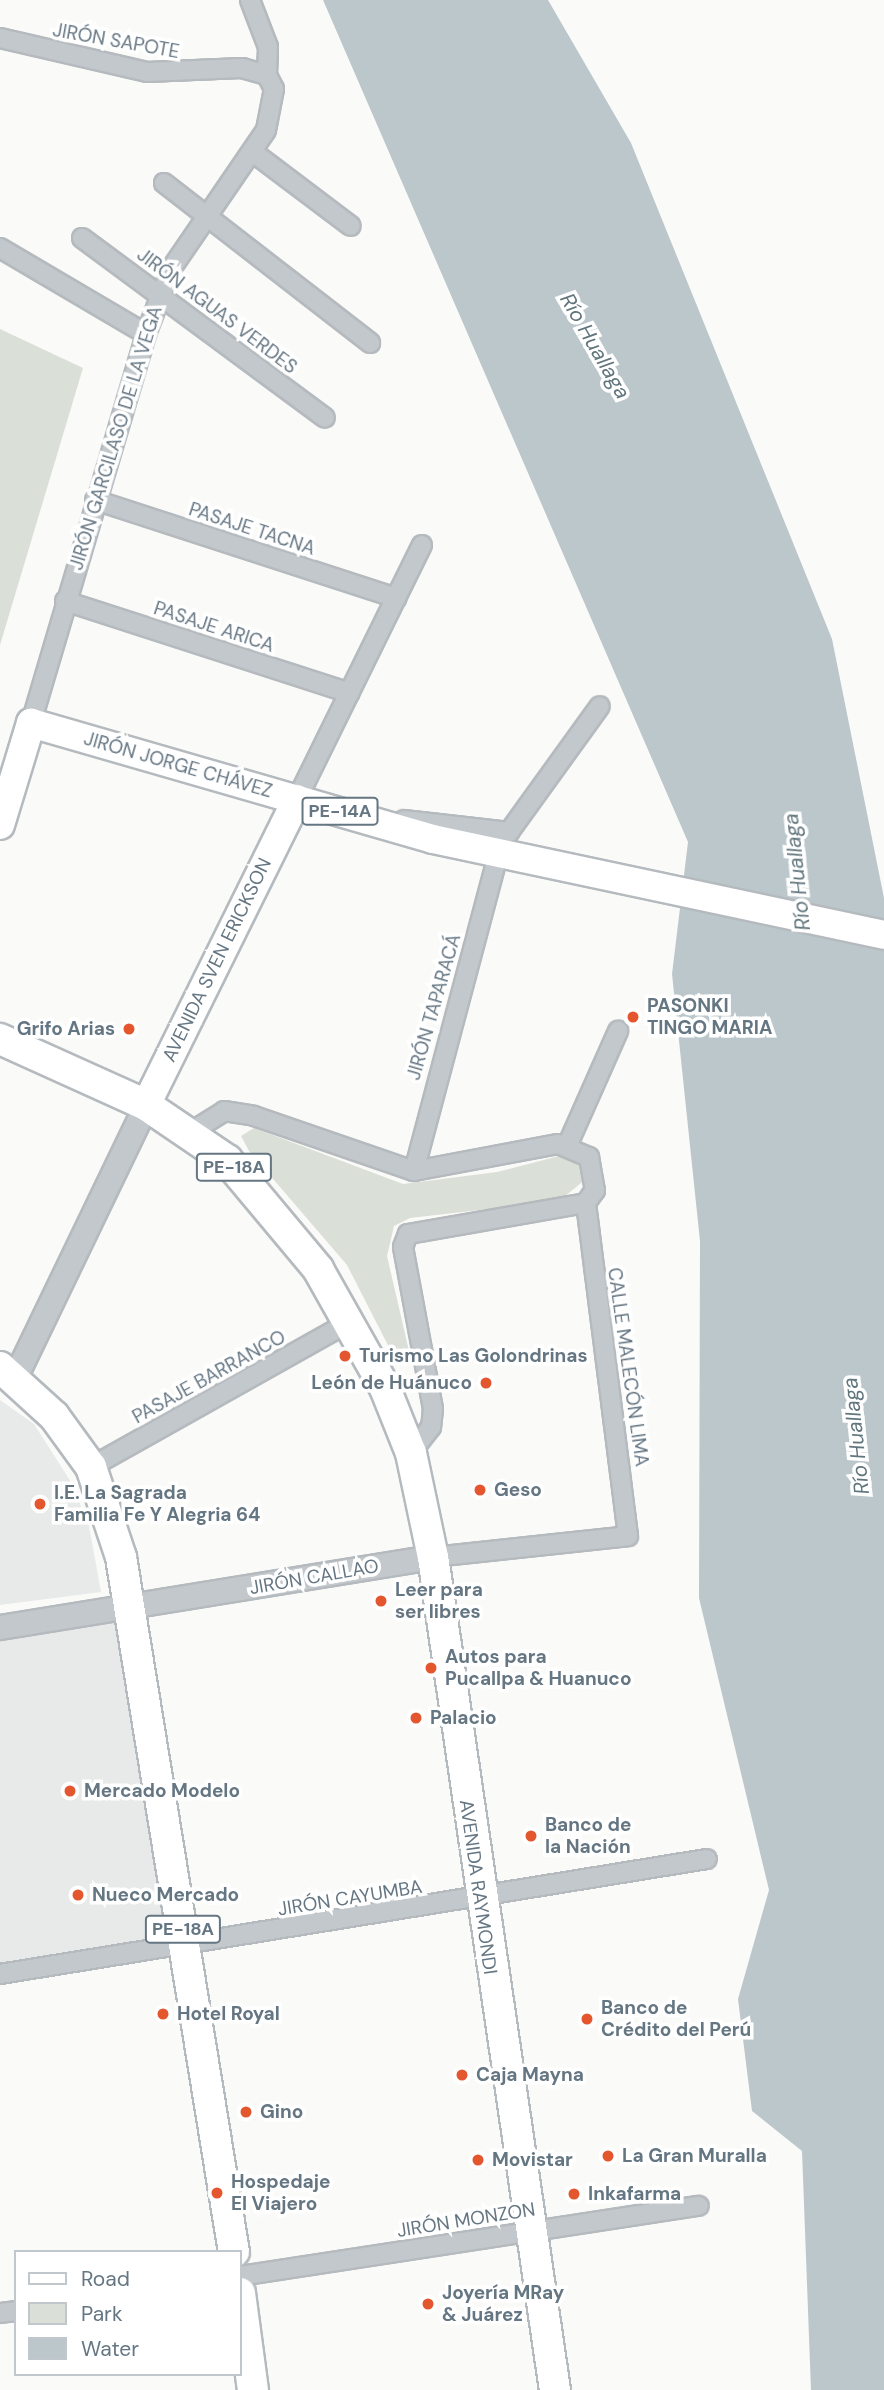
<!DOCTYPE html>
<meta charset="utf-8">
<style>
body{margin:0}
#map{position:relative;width:884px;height:2390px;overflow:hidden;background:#fafaf8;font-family:"DM Sans",sans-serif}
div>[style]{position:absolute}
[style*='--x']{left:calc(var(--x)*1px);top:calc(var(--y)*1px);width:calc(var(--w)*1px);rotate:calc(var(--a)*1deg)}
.built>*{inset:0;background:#e8e9e9}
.green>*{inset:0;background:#dadfd7}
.water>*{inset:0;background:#bbc7cb}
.roads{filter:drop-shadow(2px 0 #b5babe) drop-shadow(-2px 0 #b5babe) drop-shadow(0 2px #b5babe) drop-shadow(0 -2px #b5babe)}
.minor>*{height:18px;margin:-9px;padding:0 9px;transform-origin:9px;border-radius:9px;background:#c3c8cc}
.tertiary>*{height:23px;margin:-11.5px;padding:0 11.5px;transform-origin:11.5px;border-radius:11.5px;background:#c3c8cc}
.primary>*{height:28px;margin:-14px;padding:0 14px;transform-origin:14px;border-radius:14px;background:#fff}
.trunk>*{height:30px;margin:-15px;padding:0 15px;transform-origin:15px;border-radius:15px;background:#fff}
.dots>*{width:19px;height:19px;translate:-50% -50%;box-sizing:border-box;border:4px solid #fff;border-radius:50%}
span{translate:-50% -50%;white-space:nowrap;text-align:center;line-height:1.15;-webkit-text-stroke:7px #fff;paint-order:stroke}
.shield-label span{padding:2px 5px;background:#fff;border:2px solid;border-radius:5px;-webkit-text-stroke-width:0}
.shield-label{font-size:18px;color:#657683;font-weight:700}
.street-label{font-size:19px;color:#657683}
.poi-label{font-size:19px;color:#657683;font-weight:700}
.left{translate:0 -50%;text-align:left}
.right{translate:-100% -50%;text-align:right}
.water-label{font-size:21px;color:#60757c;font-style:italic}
.legend{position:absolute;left:14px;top:2250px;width:228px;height:126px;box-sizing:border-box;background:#fff;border:2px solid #c1c8cd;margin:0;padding:9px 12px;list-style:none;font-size:21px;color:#657683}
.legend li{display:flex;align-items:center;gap:14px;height:35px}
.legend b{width:35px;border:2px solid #c1c8cd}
</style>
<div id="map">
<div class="built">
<i style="clip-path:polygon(0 1400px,34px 1424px,71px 1482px,89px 1526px,101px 1592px,0 1605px)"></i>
<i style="clip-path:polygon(121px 1617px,170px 1937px,0 1967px,0 1638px)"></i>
</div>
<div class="green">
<i style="clip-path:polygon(0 329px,83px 368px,0 645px)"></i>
<i style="clip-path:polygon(254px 1128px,403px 1184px,497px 1172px,563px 1155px,586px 1170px,586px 1179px,559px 1201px,410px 1218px,394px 1226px,387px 1256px,409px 1351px,405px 1359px,393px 1355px,347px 1265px,249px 1151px,241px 1136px)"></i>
</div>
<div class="water">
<i style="clip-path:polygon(323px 0,548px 0,631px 143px,832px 639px,884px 898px,884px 2390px,811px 2390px,802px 2151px,752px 2111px,738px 1999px,769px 1890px,699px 1598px,700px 1241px,672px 974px,688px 842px)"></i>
</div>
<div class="roads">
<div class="minor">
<i style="--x:250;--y:0;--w:50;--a:69"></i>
<i style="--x:268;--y:47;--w:28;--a:92"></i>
<i style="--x:0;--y:38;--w:151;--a:13"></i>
<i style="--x:147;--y:72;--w:95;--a:-2.4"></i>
<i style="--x:242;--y:68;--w:26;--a:16"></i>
<i style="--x:254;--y:153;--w:121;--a:37"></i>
<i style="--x:164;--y:183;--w:261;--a:37.8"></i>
<i style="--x:82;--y:238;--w:302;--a:36.5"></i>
<i style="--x:0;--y:248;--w:169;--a:30.5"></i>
<i style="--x:95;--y:500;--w:317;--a:18"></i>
<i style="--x:65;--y:601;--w:299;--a:17.9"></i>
<i style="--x:31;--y:723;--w:406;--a:-73.5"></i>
<i style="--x:146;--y:334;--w:70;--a:-69"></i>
<i style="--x:171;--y:269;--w:168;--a:-55.6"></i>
<i style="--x:266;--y:130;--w:42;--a:-79"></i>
<i style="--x:274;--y:89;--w:16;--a:-117"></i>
<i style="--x:297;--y:799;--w:283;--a:-63.8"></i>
<i style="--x:404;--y:820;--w:106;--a:6.5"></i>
<i style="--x:509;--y:832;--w:155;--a:-54.2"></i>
<i style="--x:191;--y:1132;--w:39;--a:-32"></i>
<i style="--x:224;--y:1111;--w:30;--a:9"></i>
<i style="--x:254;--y:1116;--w:169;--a:19"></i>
<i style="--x:414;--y:1171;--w:147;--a:-10.6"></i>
<i style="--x:558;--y:1144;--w:34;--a:23"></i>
<i style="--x:589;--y:1157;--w:34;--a:80"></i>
<i style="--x:595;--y:1190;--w:16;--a:125"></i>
<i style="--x:586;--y:1203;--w:181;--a:170.1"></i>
<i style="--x:408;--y:1234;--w:14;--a:111"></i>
<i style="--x:403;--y:1247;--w:165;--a:79.5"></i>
<i style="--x:433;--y:1409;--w:18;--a:96"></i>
<i style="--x:431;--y:1427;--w:33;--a:128"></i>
<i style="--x:568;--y:1144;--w:124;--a:-66.1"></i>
<i style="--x:414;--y:1171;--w:327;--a:-75.1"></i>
<i style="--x:91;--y:1467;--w:295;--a:-29.3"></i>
<i style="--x:433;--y:1557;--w:196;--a:-6.1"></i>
<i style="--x:628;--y:1536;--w:336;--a:-97.2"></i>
<i style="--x:0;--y:1974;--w:716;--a:-9.24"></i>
<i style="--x:240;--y:2276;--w:464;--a:-8.7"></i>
<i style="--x:0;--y:2313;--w:16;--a:-7"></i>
</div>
<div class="tertiary">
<i style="--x:15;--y:1377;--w:302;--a:-64.3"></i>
<i style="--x:0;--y:1627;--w:439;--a:-9.2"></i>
</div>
<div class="primary">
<i style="--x:0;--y:825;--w:107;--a:-73.1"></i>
<i style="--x:31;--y:723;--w:418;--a:16.1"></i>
<i style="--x:433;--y:839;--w:461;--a:12"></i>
<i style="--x:146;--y:1105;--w:341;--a:-63.7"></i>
</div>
<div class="trunk">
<i style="--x:0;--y:1039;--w:160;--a:24.3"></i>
<i style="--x:146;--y:1105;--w:98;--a:34.2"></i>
<i style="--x:227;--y:1160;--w:142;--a:50.1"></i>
<i style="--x:318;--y:1269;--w:137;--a:60.6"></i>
<i style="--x:385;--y:1388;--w:70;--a:68.2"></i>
<i style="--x:411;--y:1453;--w:106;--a:78.1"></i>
<i style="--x:433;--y:1557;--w:842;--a:81.67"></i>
<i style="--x:0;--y:1367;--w:73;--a:42.2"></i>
<i style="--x:54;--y:1416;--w:63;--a:54"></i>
<i style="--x:91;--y:1467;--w:95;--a:71.6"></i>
<i style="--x:121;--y:1557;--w:704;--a:80.77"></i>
<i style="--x:240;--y:2293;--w:98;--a:82.4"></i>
</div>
</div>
<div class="dots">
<i style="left:633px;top:1017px;background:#e4572e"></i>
<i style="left:129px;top:1029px;background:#e4572e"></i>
<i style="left:345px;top:1356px;background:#e4572e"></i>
<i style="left:486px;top:1383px;background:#e4572e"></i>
<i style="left:480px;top:1490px;background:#e4572e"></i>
<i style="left:40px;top:1504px;background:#e4572e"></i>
<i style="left:381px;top:1601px;background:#e4572e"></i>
<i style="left:431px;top:1668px;background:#e4572e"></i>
<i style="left:416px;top:1718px;background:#e4572e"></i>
<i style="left:70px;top:1791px;background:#e4572e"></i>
<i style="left:531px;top:1836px;background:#e4572e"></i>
<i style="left:78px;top:1895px;background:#e4572e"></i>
<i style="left:163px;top:2014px;background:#e4572e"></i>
<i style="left:587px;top:2019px;background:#e4572e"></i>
<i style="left:462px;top:2075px;background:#e4572e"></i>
<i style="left:246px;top:2112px;background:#e4572e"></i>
<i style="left:608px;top:2156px;background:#e4572e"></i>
<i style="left:478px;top:2160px;background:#e4572e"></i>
<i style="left:217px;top:2193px;background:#e4572e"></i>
<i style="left:574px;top:2194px;background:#e4572e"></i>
<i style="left:428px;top:2304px;background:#e4572e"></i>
</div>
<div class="shield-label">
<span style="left:340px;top:811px">PE-14A</span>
<span style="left:234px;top:1167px">PE-18A</span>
<span style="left:183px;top:1929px">PE-18A</span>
</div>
<div class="street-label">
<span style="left:116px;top:41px;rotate:10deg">JIRÓN SAPOTE</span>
<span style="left:217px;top:311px;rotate:37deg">JIRÓN AGUAS VERDES</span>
<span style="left:116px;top:438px;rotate:-73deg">JIRÓN GARCILASO DE LA VEGA</span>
<span style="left:252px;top:529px;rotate:18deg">PASAJE TACNA</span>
<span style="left:214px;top:627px;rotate:18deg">PASAJE ARICA</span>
<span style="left:178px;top:765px;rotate:16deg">JIRÓN JORGE CHÁVEZ</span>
<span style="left:217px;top:960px;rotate:-64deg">AVENIDA SVEN ERICKSON</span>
<span style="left:434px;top:1007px;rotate:-74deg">JIRÓN TAPARACÁ</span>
<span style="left:628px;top:1367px;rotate:82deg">CALLE MALECÓN LIMA</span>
<span style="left:209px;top:1377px;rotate:-29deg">PASAJE BARRANCO</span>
<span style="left:314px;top:1577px;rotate:-10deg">JIRÓN CALLAO</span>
<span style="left:478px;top:1887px;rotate:82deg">AVENIDA RAYMONDI</span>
<span style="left:350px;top:1898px;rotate:-9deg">JIRÓN CAYUMBA</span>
<span style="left:466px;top:2220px;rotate:-9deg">JIRÓN MONZON</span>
</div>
<div class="poi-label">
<span class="left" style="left:647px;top:1017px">PASONKI<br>TINGO MARIA</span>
<span class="right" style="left:115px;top:1029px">Grifo Arias</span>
<span class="left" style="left:359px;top:1356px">Turismo Las Golondrinas</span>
<span class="right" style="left:472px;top:1383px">León de Huánuco</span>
<span class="left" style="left:494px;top:1490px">Geso</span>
<span class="left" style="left:54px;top:1504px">I.E. La Sagrada<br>Familia Fe Y Alegria 64</span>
<span class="left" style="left:395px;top:1601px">Leer para<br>ser libres</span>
<span class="left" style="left:445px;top:1668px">Autos para<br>Pucallpa &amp; Huanuco</span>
<span class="left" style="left:430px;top:1718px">Palacio</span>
<span class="left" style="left:84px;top:1791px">Mercado Modelo</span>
<span class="left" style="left:545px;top:1836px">Banco de<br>la Nación</span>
<span class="left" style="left:92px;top:1895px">Nueco Mercado</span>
<span class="left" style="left:601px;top:2019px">Banco de<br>Crédito del Perú</span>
<span class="left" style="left:177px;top:2014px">Hotel Royal</span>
<span class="left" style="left:476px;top:2075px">Caja Mayna</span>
<span class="left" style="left:260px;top:2112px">Gino</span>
<span class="left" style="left:622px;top:2156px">La Gran Muralla</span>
<span class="left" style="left:492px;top:2160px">Movistar</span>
<span class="left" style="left:231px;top:2193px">Hospedaje<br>El Viajero</span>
<span class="left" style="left:588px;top:2194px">Inkafarma</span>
<span class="left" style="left:442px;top:2304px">Joyería MRay<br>&amp; Juárez</span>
</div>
<div class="water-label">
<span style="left:595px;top:346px;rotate:60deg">Río Huallaga</span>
<span style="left:797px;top:872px;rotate:-96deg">Río Huallaga</span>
<span style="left:856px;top:1436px;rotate:-96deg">Río Huallaga</span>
</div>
<ul class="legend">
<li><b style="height:9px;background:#fff"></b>Road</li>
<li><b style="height:19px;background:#dadfd7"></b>Park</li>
<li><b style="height:19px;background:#bbc7cb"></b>Water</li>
</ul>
</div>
